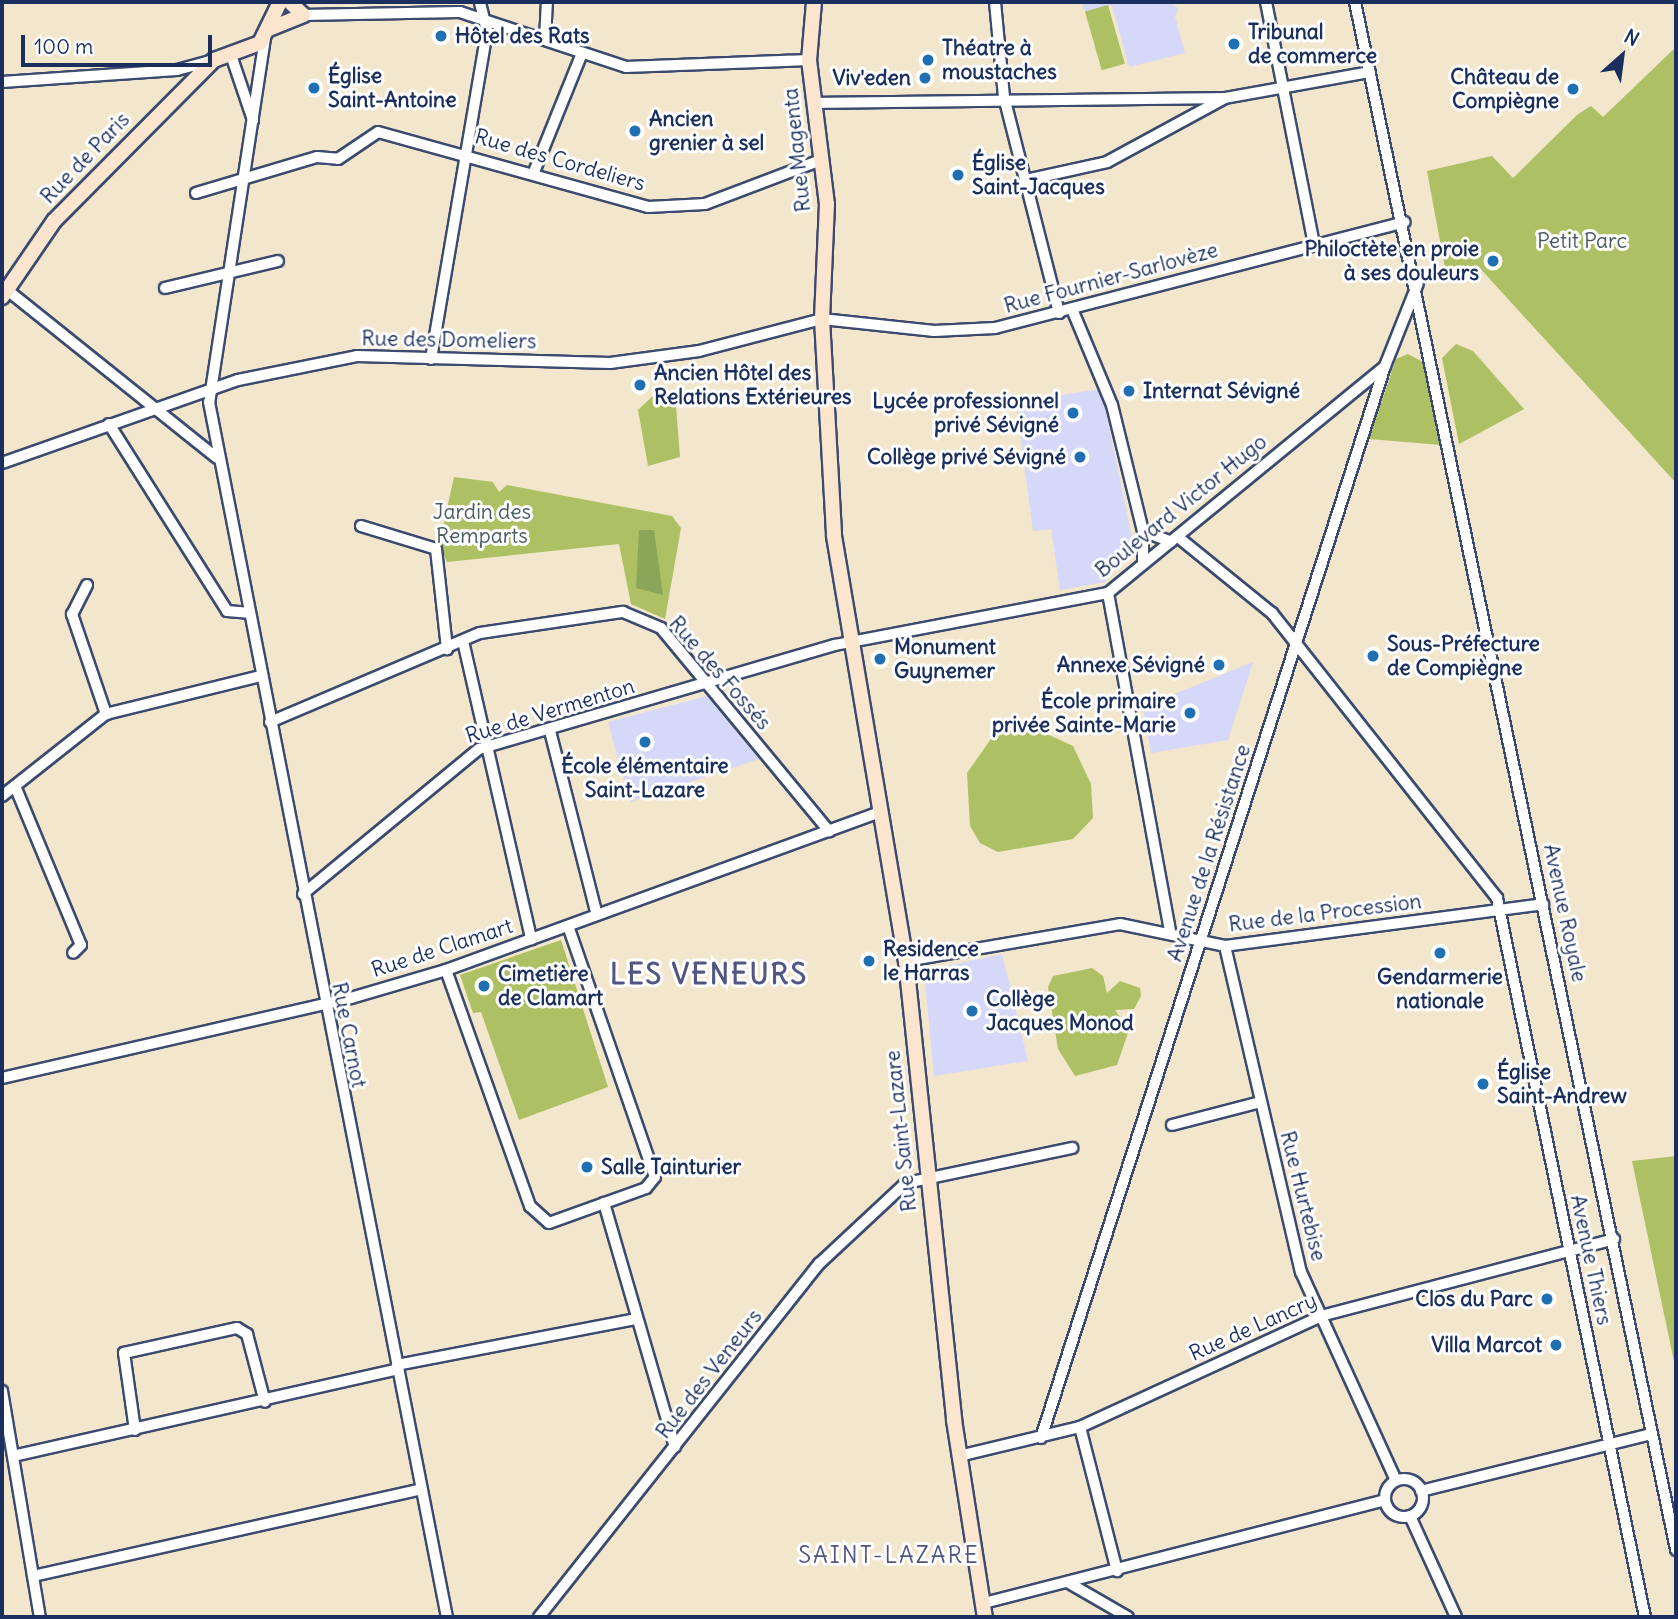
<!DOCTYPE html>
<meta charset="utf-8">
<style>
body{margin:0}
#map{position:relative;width:1678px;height:1619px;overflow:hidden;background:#f2e6cc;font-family:Delius,sans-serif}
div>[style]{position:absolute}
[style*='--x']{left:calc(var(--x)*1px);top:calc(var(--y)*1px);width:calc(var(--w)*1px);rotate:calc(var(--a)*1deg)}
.built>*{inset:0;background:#d5d8f9}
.green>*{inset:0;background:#adc063;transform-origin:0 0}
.forest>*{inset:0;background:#8aa659}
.roads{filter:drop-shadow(2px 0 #3b4a6e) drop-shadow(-2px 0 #3b4a6e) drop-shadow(0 2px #3b4a6e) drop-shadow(0 -2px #3b4a6e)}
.street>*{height:10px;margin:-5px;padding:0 5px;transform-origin:5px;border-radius:5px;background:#fff}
.street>.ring{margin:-5px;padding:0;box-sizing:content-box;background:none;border:10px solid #fff;border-radius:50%}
.secondary>*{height:14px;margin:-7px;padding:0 7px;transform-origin:7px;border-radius:7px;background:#fbe5cf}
.dots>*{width:19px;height:19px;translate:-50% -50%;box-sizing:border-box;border:4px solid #fff;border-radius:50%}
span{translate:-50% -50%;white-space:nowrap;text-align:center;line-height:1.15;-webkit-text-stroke:6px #fff;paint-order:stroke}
.poi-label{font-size:21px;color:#1b2f5e;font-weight:700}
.left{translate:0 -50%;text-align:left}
.right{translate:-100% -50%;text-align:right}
.street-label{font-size:21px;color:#1b2f5e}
.park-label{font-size:21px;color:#475a60}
.neighbourhood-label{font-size:23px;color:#535683;letter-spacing:2px}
.district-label{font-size:28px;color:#535683;font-weight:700;letter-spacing:2px}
.frame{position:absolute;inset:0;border:4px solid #1b2f5e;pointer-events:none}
.north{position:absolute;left:1587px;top:21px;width:70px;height:70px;-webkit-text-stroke:5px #fff;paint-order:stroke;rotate:28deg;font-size:19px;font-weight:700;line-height:28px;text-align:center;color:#1b2f5e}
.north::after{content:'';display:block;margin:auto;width:24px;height:32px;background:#1b2f5e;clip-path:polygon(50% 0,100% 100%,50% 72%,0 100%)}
.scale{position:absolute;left:21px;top:35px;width:191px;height:32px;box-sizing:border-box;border:4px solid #1b2f5e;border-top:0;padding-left:9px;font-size:21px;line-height:24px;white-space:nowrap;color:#1b2f5e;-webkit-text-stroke:5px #fff;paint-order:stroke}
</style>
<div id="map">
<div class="built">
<i style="clip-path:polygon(1082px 2px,1170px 2px,1179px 9px,1175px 16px,1185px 53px,1129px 67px,1112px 5px,1085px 12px)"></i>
<i style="clip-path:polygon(1101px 389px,1134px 547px,1105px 582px,1060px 590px,1051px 529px,1033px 531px,1016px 402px)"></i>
<i style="clip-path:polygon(1253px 662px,1228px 740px,1151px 753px,1143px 707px)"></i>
<i style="clip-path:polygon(707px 696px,759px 759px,630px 802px,608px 722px)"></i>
<i style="clip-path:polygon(1002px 954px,1028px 1061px,934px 1076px,924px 971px)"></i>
</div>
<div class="green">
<i style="left:1108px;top:5px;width:61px;height:24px;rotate:74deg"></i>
<i style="clip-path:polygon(1676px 47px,1676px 483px,1477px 265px,1463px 277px,1445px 268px,1427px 171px,1492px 156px,1513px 178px,1578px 114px,1591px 106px,1603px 117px)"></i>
<i style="clip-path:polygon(1456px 344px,1473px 351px,1524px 409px,1459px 444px,1442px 358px)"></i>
<i style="clip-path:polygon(1408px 354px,1423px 362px,1441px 445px,1369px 439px,1396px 359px)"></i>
<i style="clip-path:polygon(656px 393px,676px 406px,680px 457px,648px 466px,638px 410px)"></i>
<i style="clip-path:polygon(454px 477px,493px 482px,499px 492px,507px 485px,672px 516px,681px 528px,665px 619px,631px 604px,619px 544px,447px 562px,439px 545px)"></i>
<i style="clip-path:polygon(1025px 724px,1073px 746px,1091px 784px,1093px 818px,1073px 839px,998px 852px,980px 843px,970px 826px,967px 773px,993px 736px)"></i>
<i style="clip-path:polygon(561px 940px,608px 1087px,519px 1120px,481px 1012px,473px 1013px,460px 975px)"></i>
<i style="clip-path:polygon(1092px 968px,1103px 976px,1107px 993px,1120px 981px,1140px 988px,1141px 996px,1134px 1009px,1115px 1010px,1129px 1030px,1117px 1065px,1075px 1076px,1058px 1049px,1048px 987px,1053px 976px)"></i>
<i style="clip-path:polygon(1676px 1156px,1676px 1371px,1632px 1161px)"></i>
</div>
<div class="forest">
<i style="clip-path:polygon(639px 530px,654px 530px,663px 595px,636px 588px)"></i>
</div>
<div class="roads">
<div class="street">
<i style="--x:995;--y:2;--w:95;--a:84.6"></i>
<i style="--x:1004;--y:97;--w:223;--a:75.7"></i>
<i style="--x:1266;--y:2;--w:247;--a:78.8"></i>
<i style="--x:1355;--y:2;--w:1581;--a:78.28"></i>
<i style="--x:303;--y:15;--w:157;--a:-1.1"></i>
<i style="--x:460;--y:12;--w:175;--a:18.3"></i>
<i style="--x:626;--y:67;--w:183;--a:-2.2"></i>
<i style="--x:265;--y:38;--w:368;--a:98.7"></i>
<i style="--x:209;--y:402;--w:1238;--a:78.92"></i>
<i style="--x:545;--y:39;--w:37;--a:-87"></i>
<i style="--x:231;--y:55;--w:69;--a:71.3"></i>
<i style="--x:2;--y:82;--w:175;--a:-3.9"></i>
<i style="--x:177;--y:70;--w:38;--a:-15"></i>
<i style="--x:814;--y:103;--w:411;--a:-0.7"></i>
<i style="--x:1225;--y:98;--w:147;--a:-10.2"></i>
<i style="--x:534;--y:172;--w:128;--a:-68"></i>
<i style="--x:1026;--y:180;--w:83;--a:-12.5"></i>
<i style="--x:1107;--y:162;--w:132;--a:-28.5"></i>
<i style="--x:196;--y:193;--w:126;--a:-16.6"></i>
<i style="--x:317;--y:157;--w:21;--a:5"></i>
<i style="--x:338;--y:159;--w:48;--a:-34"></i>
<i style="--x:378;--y:132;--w:280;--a:15.5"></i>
<i style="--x:648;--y:207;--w:57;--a:-3"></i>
<i style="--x:705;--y:204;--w:124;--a:-20.8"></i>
<i style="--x:165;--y:288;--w:116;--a:-13.4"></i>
<i style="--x:6;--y:289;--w:270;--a:38.7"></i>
<i style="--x:1072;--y:309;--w:104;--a:67.4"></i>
<i style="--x:1112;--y:405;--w:130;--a:76.2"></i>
<i style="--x:1143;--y:531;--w:32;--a:90"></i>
<i style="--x:431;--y:359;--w:333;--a:-80.3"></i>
<i style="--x:487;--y:31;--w:30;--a:-104"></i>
<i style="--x:109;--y:424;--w:221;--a:57.7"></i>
<i style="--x:227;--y:611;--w:21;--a:5"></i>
<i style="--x:2;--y:463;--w:250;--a:-19.4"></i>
<i style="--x:238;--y:380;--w:121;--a:-11.4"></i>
<i style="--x:357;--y:356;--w:253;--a:1.6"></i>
<i style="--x:610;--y:363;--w:90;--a:-7.7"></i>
<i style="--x:699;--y:351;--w:127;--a:-14.6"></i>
<i style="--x:822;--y:319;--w:113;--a:6.1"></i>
<i style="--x:934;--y:331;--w:61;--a:-2.8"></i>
<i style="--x:995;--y:328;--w:423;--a:-14.5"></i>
<i style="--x:361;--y:526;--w:78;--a:17"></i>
<i style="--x:436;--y:549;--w:101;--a:83.7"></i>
<i style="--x:1143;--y:531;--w:30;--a:21"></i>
<i style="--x:1178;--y:537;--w:121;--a:39"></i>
<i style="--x:1272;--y:613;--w:363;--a:51.7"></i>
<i style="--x:1497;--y:898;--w:734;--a:78.37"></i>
<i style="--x:87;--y:585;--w:33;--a:117"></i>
<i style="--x:72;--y:614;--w:106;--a:71.2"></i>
<i style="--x:1108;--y:593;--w:344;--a:79.6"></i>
<i style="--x:463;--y:641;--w:306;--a:77.1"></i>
<i style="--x:270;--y:722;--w:228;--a:-23"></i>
<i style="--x:480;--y:633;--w:145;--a:-8.4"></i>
<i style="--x:623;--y:612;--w:41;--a:22.8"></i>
<i style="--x:661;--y:628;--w:264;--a:50.4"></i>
<i style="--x:550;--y:731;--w:187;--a:75.7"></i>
<i style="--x:15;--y:786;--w:172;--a:67.5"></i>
<i style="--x:81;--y:945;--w:11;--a:135"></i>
<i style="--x:2;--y:796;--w:132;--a:-38.3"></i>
<i style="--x:106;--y:714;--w:160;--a:-13.8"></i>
<i style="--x:303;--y:894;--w:228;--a:-39.5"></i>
<i style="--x:479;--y:749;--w:371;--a:-16.3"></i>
<i style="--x:835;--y:645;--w:278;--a:-10.8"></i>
<i style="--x:1108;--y:593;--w:358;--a:-39.3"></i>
<i style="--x:1225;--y:946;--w:335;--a:76.9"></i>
<i style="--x:1301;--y:1272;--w:229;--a:65.5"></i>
<i style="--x:906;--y:961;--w:217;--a:-9.8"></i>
<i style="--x:1120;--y:924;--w:107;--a:11.8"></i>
<i style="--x:1225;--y:946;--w:321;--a:-7.5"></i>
<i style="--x:446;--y:970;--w:251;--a:70.4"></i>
<i style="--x:530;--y:1206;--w:25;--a:42"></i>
<i style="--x:549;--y:1223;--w:103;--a:-19.8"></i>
<i style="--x:646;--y:1188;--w:14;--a:-51"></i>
<i style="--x:655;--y:1177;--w:266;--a:-109.1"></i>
<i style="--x:2;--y:1078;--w:358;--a:-12.9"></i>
<i style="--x:351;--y:998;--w:99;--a:-16.4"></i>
<i style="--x:446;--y:970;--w:462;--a:-20"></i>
<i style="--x:1172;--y:1125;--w:91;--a:-14.6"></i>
<i style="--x:604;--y:1203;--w:254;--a:73.8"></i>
<i style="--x:397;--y:1365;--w:243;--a:-10.9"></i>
<i style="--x:2;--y:1391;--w:229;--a:80.5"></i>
<i style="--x:1080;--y:1427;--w:149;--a:75.6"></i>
<i style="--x:135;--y:1430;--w:78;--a:-98.1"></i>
<i style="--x:124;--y:1353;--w:116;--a:-12.5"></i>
<i style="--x:237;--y:1328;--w:12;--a:31"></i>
<i style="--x:247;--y:1334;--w:70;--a:75.2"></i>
<i style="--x:1041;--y:1438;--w:1126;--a:-72.21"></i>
<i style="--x:1385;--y:366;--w:89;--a:-68.3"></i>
<i style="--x:13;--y:1456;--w:395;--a:-12.7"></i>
<i style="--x:959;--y:1456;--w:124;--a:-13.5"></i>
<i style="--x:1080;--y:1427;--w:265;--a:-24.7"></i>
<i style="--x:1321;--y:1316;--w:303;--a:-14.7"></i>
<i class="ring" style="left:1385px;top:1479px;width:28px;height:28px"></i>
<i style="--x:1421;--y:1491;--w:238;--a:-13.9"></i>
<i style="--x:1410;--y:1516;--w:111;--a:65.5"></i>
<i style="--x:33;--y:1576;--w:398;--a:-12.6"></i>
<i style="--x:1069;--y:1583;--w:68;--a:30"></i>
<i style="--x:984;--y:1603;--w:414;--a:-14.4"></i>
<i style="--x:539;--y:1617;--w:451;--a:-51.6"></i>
<i style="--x:819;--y:1264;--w:119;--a:-43"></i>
<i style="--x:906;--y:1183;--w:170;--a:-11.9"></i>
</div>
<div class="secondary">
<i style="--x:290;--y:2;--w:18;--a:45"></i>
<i style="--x:814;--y:2;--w:58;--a:94.9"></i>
<i style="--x:809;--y:60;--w:145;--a:82.9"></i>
<i style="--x:827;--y:204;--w:115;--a:92.5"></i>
<i style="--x:822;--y:319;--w:217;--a:86.8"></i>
<i style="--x:834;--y:536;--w:431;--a:80.4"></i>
<i style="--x:906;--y:961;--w:462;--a:84"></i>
<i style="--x:954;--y:1420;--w:199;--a:81.1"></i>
<i style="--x:269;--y:29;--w:37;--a:-22"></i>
<i style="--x:2;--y:297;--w:92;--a:-55.6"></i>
<i style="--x:54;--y:221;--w:227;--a:-45.2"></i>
<i style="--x:214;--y:60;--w:49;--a:-20.3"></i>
<i style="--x:260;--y:43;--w:46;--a:-64"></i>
</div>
</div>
<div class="dots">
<i style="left:441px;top:36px;background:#1f6fb2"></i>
<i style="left:1234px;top:44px;background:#1f6fb2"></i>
<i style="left:928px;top:60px;background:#1f6fb2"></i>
<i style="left:925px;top:78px;background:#1f6fb2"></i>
<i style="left:314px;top:88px;background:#1f6fb2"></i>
<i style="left:1573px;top:89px;background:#1f6fb2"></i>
<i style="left:635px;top:131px;background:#1f6fb2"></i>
<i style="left:958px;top:175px;background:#1f6fb2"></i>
<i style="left:1493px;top:261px;background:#1f6fb2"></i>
<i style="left:640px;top:385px;background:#1f6fb2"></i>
<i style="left:1129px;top:391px;background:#1f6fb2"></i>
<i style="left:1073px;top:413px;background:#1f6fb2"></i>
<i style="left:1080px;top:457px;background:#1f6fb2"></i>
<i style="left:1373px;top:656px;background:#1f6fb2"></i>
<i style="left:880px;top:659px;background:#1f6fb2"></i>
<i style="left:1219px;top:665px;background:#1f6fb2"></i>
<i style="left:1190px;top:713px;background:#1f6fb2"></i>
<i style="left:645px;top:742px;background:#1f6fb2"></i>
<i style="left:1440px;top:953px;background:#1f6fb2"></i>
<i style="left:869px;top:961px;background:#1f6fb2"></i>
<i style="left:484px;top:986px;background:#1f6fb2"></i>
<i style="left:972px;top:1011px;background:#1f6fb2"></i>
<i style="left:1483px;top:1084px;background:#1f6fb2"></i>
<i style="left:587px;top:1167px;background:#1f6fb2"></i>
<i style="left:1547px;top:1299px;background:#1f6fb2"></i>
<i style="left:1556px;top:1345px;background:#1f6fb2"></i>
</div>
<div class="poi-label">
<span class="left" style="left:1248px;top:44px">Tribunal<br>de commerce</span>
<span class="left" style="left:455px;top:36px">Hôtel des Rats</span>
<span class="left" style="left:942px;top:60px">Théatre à<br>moustaches</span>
<span class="left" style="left:328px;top:88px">Église<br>Saint-Antoine</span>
<span class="right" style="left:1559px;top:89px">Château de<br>Compiègne</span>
<span class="right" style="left:911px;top:78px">Viv'eden</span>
<span class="left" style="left:649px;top:131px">Ancien<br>grenier à sel</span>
<span class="left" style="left:972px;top:175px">Église<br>Saint-Jacques</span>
<span class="right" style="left:1479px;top:261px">Philoctète en proie<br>à ses douleurs</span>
<span class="left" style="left:654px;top:385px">Ancien Hôtel des<br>Relations Extérieures</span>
<span class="left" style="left:1143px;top:391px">Internat Sévigné</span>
<span class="right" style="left:1059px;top:413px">Lycée professionnel<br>privé Sévigné</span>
<span class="right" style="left:1066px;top:457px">Collège privé Sévigné</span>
<span class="left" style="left:1387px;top:656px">Sous-Préfecture<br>de Compiègne</span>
<span class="left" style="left:894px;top:659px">Monument<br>Guynemer</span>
<span class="right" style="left:1205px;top:665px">Annexe Sévigné</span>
<span class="right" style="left:1176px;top:713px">École primaire<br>privée Sainte-Marie</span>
<span style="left:645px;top:778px">École élémentaire<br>Saint-Lazare</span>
<span class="left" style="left:883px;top:961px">Residence<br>le Harras</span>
<span class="left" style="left:498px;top:986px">Cimetière<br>de Clamart</span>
<span style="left:1440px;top:989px">Gendarmerie<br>nationale</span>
<span class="left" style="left:986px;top:1011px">Collège<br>Jacques Monod</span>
<span class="left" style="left:1497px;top:1084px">Église<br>Saint-Andrew</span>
<span class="left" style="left:601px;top:1167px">Salle Tainturier</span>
<span class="right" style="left:1533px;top:1299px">Clos du Parc</span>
<span class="right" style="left:1542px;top:1345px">Villa Marcot</span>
</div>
<div class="street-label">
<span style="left:797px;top:150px;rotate:-96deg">Rue Magenta</span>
<span style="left:85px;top:158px;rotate:-46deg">Rue de Paris</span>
<span style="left:560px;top:160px;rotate:16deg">Rue des Cordeliers</span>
<span style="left:1111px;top:278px;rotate:-15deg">Rue Fournier-Sarlovèze</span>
<span style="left:449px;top:340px;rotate:1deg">Rue des Domeliers</span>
<span style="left:1181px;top:506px;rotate:-39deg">Boulevard Victor Hugo</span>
<span style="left:720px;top:673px;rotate:49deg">Rue des Fossés</span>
<span style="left:550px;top:711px;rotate:-17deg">Rue de Vermenton</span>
<span style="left:1209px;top:853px;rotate:-72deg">Avenue de la Résistance</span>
<span style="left:1325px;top:913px;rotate:-7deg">Rue de la Procession</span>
<span style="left:1565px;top:913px;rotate:78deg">Avenue Royale</span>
<span style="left:442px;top:948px;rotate:-18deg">Rue de Clamart</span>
<span style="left:349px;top:1035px;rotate:79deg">Rue Carnot</span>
<span style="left:901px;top:1131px;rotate:-96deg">Rue Saint-Lazare</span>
<span style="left:1303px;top:1196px;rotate:76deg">Rue Hurtebise</span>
<span style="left:1591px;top:1260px;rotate:78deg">Avenue Thiers</span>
<span style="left:1253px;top:1327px;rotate:-24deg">Rue de Lancry</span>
<span style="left:709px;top:1374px;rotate:-52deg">Rue des Veneurs</span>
</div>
<div class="park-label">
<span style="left:1582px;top:241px">Petit Parc</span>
<span style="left:482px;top:524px">Jardin des<br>Remparts</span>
</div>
<div class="neighbourhood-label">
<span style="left:889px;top:1555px">SAINT-LAZARE</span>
</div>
<div class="district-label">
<span style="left:709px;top:974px">LES VENEURS</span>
</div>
<div class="frame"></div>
<div class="north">N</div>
<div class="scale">100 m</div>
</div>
